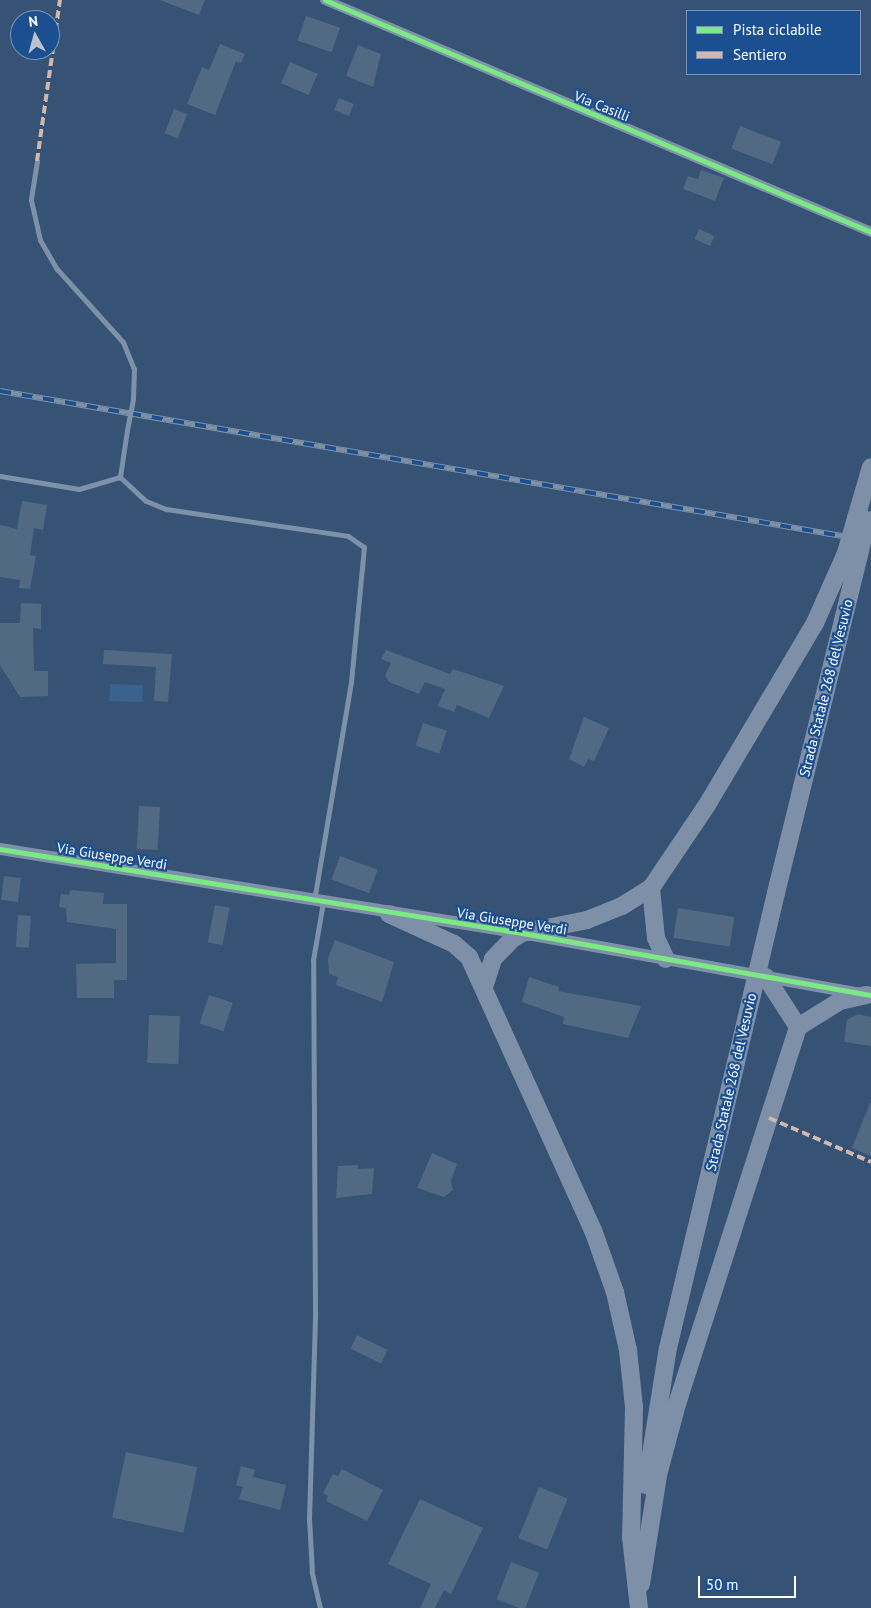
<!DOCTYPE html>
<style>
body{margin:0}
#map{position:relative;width:871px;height:1608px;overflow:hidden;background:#365274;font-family:"PT Sans",sans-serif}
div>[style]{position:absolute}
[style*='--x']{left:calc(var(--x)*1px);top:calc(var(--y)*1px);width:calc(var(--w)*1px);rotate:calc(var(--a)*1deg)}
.water>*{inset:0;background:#3b618d;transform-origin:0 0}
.building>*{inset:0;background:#526984;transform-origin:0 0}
.service>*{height:5px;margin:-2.5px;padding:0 2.5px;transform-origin:2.5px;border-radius:2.5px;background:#7d92a8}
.minor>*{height:10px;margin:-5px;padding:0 5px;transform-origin:5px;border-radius:5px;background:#7d92a8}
.tertiary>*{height:12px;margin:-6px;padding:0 6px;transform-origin:6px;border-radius:6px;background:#7d92a8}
.trunk>*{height:18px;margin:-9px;padding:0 9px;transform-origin:9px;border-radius:9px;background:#7e90a7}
.rail>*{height:5.5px;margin-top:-2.75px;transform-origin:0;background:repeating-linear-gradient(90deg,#1b4f8f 0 11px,#7e92a7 0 22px);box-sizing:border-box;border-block:1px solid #7e92a7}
.service-bridge>*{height:5px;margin:-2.5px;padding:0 2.5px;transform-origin:2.5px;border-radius:2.5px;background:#7d92a8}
.trunk-bridge>*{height:18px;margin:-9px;padding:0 9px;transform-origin:9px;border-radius:9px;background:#7e90a7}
.quiet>*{height:4px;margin-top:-2px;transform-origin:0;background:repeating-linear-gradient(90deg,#d1b7ad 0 8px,transparent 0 12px)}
.cycleway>*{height:5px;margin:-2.5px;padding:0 2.5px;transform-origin:2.5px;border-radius:2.5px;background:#7ce984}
span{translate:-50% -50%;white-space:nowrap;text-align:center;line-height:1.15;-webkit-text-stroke:4.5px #1b4f8f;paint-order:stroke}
.street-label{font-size:14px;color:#fff}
.legend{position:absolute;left:686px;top:10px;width:175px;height:65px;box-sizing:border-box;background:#1b4f8f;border:1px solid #7695bc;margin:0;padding:6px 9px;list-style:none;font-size:15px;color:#fff}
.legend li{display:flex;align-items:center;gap:10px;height:25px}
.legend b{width:25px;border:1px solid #7695bc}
.north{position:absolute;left:10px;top:10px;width:50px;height:50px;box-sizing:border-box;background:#1b4f8f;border:1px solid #7695bc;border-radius:50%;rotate:353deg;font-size:14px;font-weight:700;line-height:20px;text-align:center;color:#fff}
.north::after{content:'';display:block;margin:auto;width:18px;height:22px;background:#b9c2ce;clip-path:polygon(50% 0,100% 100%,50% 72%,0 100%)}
.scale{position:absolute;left:698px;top:1576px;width:98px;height:22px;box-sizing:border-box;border:2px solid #fff;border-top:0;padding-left:6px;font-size:15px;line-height:18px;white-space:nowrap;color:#fff;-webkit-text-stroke:4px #1b4f8f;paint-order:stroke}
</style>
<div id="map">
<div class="water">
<i style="left:110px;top:684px;width:33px;height:17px;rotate:2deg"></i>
</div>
<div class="building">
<i style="clip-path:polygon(160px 0,205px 0,199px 15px)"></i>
<i style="left:306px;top:16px;width:36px;height:26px;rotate:19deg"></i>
<i style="clip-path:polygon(220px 44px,245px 54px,241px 63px,236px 61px,215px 115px,187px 104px,202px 67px,209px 70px)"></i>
<i style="clip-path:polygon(358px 45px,381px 54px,373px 87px,346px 76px)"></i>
<i style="left:290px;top:62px;width:30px;height:23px;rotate:23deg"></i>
<i style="left:339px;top:98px;width:16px;height:13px;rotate:22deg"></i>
<i style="left:174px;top:109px;width:14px;height:26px;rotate:21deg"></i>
<i style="left:740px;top:126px;width:44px;height:24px;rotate:21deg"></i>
<i style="clip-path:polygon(701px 170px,724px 178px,715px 201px,683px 189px,688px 176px,698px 179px)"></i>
<i style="left:699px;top:229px;width:17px;height:11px;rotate:24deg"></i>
<i style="clip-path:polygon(22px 501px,47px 505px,43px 530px,34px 528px,30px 555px,36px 556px,30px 589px,19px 588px,20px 580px,0 577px,0 525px,17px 529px)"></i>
<i style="clip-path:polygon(21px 603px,41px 604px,41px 629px,33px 628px,34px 671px,48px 671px,48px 696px,20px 697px,0 665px,0 623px,20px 623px)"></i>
<i style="clip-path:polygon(104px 650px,172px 654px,168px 702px,154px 701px,156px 667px,103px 664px)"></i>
<i style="clip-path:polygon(386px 650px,450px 674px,453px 669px,504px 686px,489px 718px,457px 705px,454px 712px,438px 706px,445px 689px,425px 682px,419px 694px,389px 682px,385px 676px,391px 663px,381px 659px)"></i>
<i style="clip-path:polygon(584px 717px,609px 728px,594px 761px,588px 759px,584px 767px,569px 759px)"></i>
<i style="left:423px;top:723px;width:25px;height:24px;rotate:18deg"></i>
<i style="left:139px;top:806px;width:21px;height:43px;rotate:3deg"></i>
<i style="left:340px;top:856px;width:40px;height:25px;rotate:20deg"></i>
<i style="left:4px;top:876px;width:17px;height:24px;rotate:7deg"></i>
<i style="clip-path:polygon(70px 890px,104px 893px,103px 904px,127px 904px,127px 980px,114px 980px,114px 998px,77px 998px,76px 964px,116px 963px,116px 929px,67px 922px,66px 908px,59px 907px,61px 894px,69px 895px)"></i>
<i style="left:215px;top:905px;width:15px;height:38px;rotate:11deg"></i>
<i style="left:678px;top:908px;width:57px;height:30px;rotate:9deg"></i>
<i style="left:18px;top:915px;width:13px;height:32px;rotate:4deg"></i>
<i style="clip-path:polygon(335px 940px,394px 962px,382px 1002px,336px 985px,338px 977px,329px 974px,328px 958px)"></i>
<i style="clip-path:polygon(529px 977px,559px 987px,558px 991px,641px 1006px,628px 1038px,563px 1024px,564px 1017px,522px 1002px)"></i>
<i style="left:209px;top:995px;width:25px;height:30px;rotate:18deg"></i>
<i style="clip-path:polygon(858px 1014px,871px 1017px,871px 1046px,844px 1042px,847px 1020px)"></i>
<i style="left:149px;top:1015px;width:31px;height:48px;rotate:2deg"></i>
<i style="clip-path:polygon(870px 1103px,871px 1103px,871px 1156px,852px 1148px)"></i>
<i style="clip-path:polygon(432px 1153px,457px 1164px,451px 1181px,453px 1190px,444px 1197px,417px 1188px)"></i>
<i style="clip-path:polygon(358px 1165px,358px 1169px,374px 1168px,372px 1194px,336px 1198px,338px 1166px)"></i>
<i style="left:357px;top:1335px;width:34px;height:15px;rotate:26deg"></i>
<i style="left:126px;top:1452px;width:73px;height:67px;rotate:12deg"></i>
<i style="clip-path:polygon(241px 1466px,255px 1470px,253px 1477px,286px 1485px,280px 1510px,239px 1499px,243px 1487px,236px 1485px)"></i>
<i style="clip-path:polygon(342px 1469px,383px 1490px,367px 1521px,326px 1501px,328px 1496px,323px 1493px,333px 1474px,338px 1476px)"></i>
<i style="left:539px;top:1487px;width:31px;height:55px;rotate:22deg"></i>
<i style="clip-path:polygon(420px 1499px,483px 1528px,451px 1594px,444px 1590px,435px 1608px,420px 1608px,431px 1584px,388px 1564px)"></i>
<i style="left:511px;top:1562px;width:30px;height:40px;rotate:21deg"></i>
</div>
<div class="service">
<i style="--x:37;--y:161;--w:39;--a:99"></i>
<i style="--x:31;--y:200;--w:41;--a:77.3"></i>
<i style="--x:40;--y:240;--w:34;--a:60"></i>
<i style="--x:57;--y:269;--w:98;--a:47.9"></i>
<i style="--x:123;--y:342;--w:29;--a:68"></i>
<i style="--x:134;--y:369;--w:30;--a:92"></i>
<i style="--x:127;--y:430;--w:48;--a:98.5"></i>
<i style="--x:120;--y:477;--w:35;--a:43"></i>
<i style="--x:146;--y:501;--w:22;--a:22"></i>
<i style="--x:166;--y:509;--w:184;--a:8.4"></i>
<i style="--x:348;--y:536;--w:19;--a:35"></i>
<i style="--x:364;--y:547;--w:136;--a:95.5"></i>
<i style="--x:351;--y:682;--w:221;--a:99.6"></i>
<i style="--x:0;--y:476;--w:80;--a:9.3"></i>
<i style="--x:79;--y:489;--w:43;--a:-16.3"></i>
<i style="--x:320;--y:1608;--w:37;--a:-103"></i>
<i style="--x:312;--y:1572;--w:53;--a:-93.2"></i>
<i style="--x:309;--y:1519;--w:207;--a:-88.3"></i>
<i style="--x:315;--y:1312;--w:352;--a:-90.3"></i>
<i style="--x:313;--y:960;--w:59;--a:-80.2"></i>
</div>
<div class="minor">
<i style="--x:325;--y:0;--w:593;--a:23.02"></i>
</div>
<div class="tertiary">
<i style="--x:0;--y:849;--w:529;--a:9.14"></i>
<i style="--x:522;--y:933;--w:344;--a:10.2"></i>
</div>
<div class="trunk">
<i style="--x:856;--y:518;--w:53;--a:-73.6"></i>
<i style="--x:651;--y:888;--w:50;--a:84.3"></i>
<i style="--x:656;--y:938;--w:23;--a:65"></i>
<i style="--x:776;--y:893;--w:348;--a:-76.2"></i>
<i style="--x:389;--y:914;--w:72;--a:24.8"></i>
<i style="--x:454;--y:944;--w:20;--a:41"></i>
<i style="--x:469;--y:957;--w:300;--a:65.6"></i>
<i style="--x:593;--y:1230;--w:66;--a:70.5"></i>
<i style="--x:615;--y:1292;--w:59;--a:77.4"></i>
<i style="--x:628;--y:1350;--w:57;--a:84"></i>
<i style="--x:634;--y:1407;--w:130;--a:91.3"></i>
<i style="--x:631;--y:1537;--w:71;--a:83.6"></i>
<i style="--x:766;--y:977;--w:59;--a:57.4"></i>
<i style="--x:484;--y:987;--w:29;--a:-72"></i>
<i style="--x:493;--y:959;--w:28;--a:-46"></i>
<i style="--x:512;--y:939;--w:12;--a:-31"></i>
<i style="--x:522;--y:933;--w:66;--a:-11.3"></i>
<i style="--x:587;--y:920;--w:38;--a:-22"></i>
<i style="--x:622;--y:906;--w:34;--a:-32"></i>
<i style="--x:651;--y:888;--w:100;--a:-56"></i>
<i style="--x:707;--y:805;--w:212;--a:-59.3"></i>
<i style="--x:815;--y:623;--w:77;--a:-66.1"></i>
<i style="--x:646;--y:1485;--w:139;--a:-80.9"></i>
<i style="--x:668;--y:1348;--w:224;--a:-76.6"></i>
<i style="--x:641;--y:1584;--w:110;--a:-81.1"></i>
<i style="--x:658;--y:1475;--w:73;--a:-75"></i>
<i style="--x:677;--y:1404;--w:396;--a:-72.2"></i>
<i style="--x:798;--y:1027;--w:49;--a:-31.8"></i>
<i style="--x:840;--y:1001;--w:27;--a:-13"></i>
</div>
<div class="rail">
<i style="--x:0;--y:391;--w:884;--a:9.77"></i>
</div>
<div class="service-bridge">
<i style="--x:127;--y:430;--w:32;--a:-79"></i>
</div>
<div class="trunk-bridge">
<i style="--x:846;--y:553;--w:36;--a:-74"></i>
<i style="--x:859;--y:555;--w:36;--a:-77"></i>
<i style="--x:720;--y:1130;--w:244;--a:-76.7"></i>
</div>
<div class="quiet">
<i style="--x:37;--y:161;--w:163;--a:-81.9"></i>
<i style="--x:769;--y:1118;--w:111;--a:23.3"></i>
</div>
<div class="cycleway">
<i style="--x:325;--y:0;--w:593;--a:23.02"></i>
<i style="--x:0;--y:849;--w:529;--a:9.14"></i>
<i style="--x:522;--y:933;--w:354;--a:10.1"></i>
</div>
<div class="street-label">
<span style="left:602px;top:106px;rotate:22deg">Via Casilli</span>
<span style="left:826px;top:688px;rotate:-76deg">Strada Statale 268 del Vesuvio</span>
<span style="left:112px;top:856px;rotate:9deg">Via Giuseppe Verdi</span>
<span style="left:512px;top:921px;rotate:9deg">Via Giuseppe Verdi</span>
<span style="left:731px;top:1082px;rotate:-77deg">Strada Statale 268 del Vesuvio</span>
</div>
<ul class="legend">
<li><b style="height:6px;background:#7ce984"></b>Pista ciclabile</li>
<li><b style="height:6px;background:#d1b7ad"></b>Sentiero</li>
</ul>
<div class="north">N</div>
<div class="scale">50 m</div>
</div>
